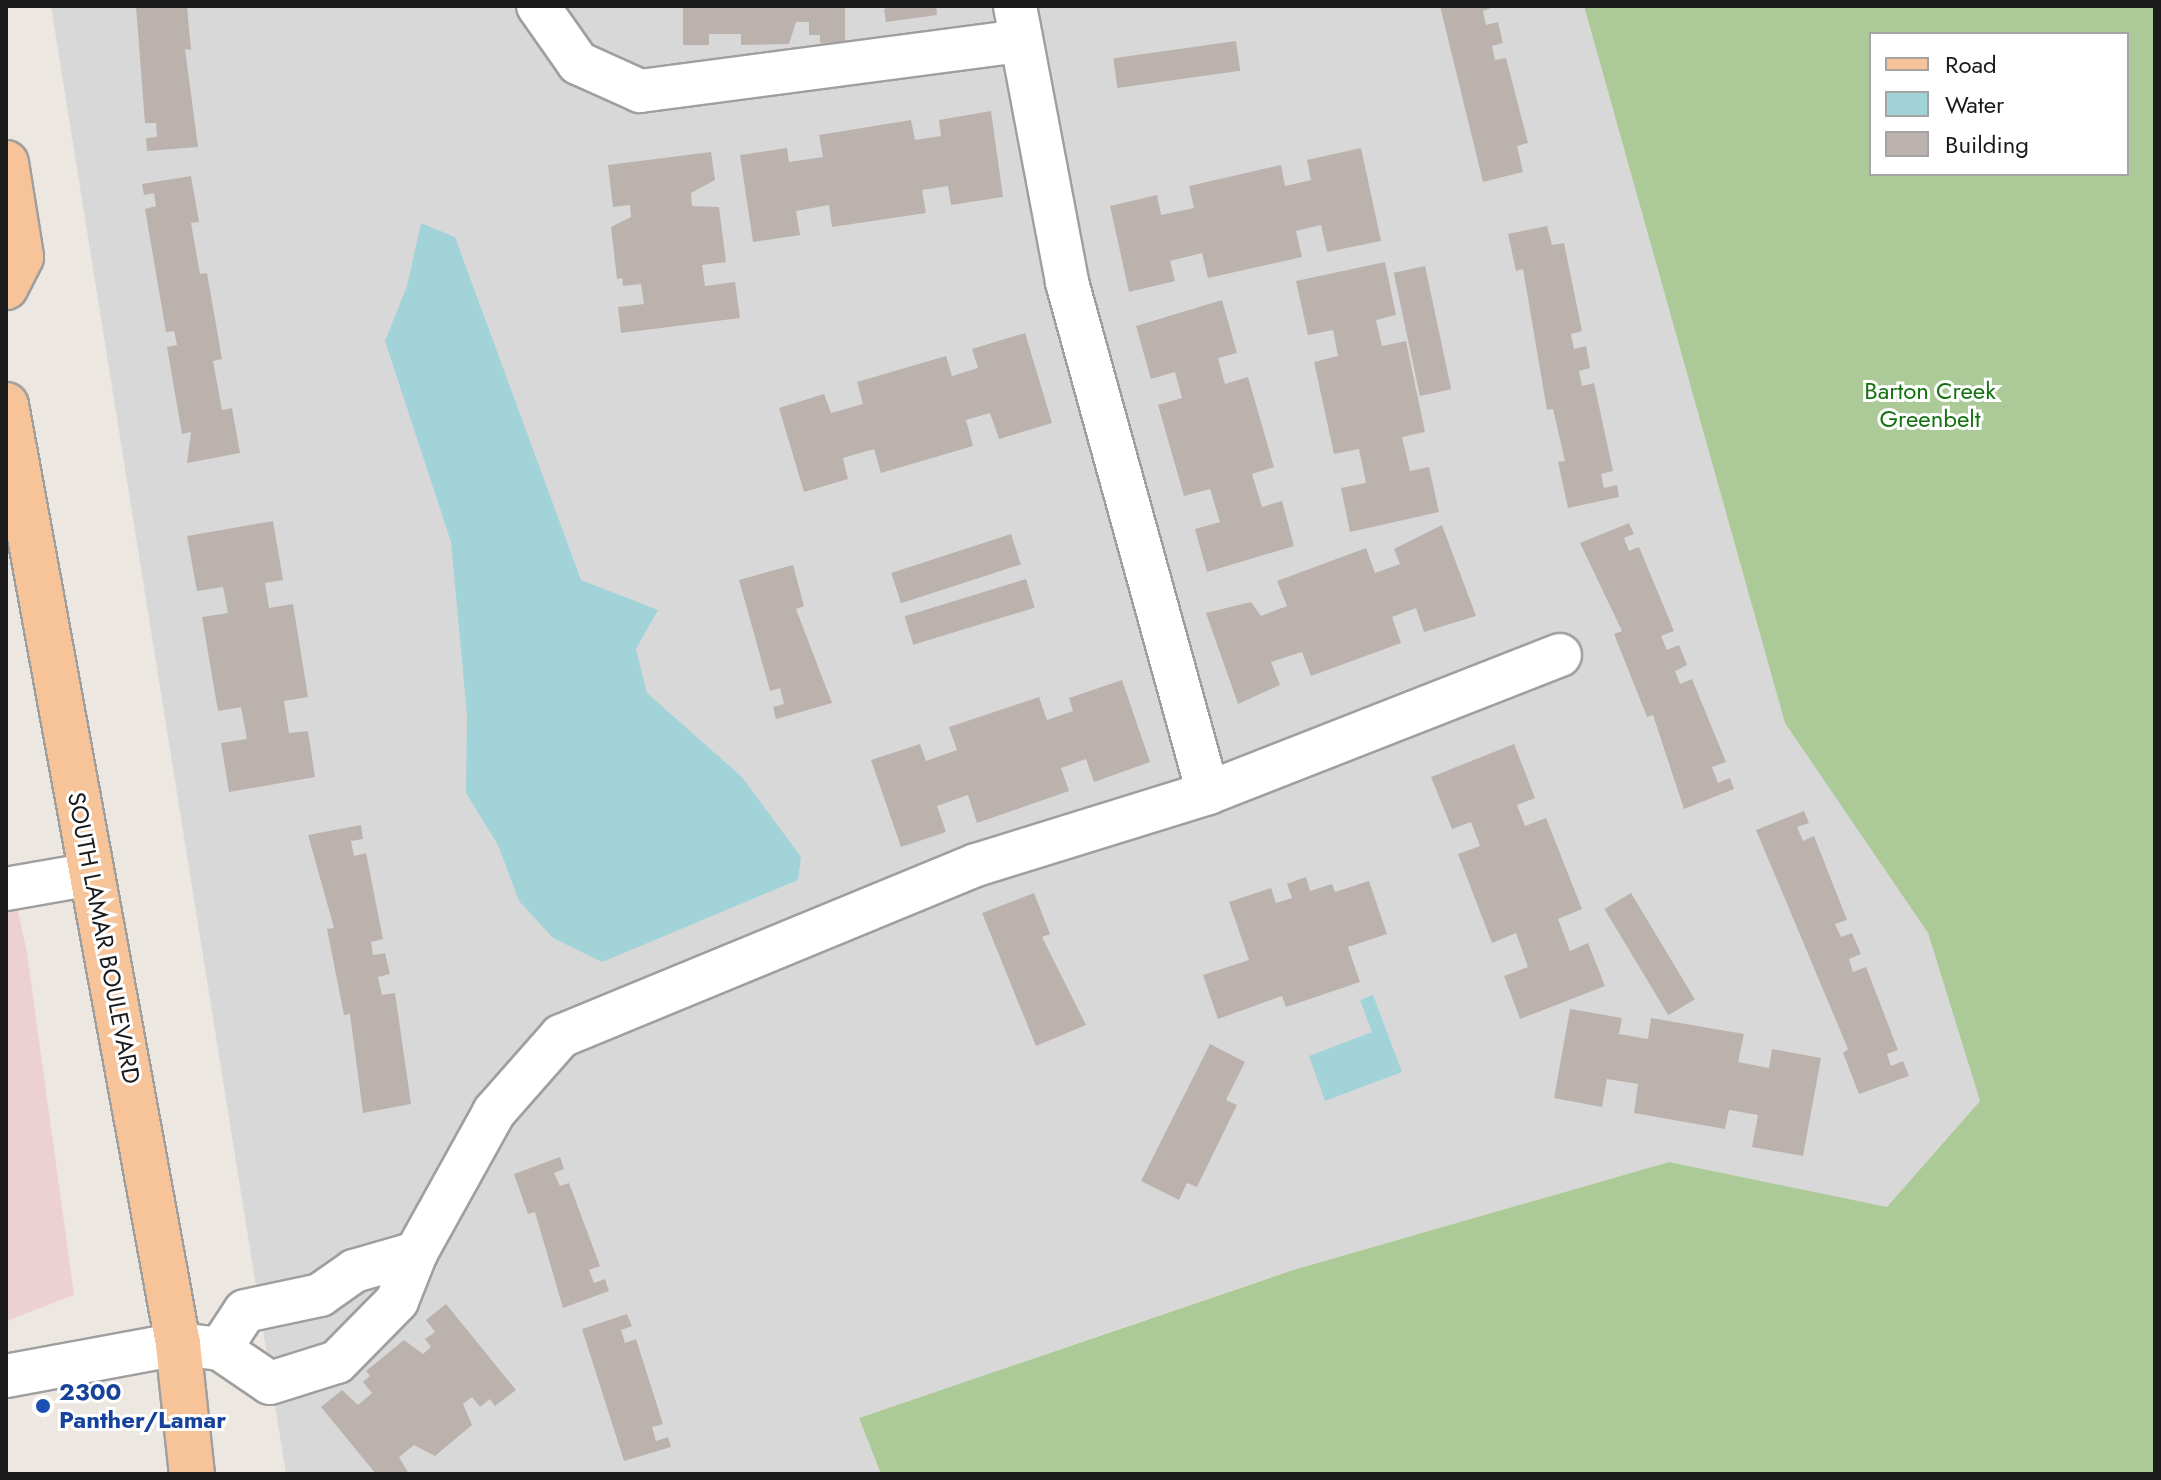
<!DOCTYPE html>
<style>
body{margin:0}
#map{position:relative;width:2161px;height:1480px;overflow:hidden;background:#ece7e0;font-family:Jost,sans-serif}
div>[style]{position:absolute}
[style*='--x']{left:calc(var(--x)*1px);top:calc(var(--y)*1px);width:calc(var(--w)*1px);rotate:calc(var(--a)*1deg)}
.residential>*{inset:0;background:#d9d8d8}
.commercial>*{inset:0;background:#edd0d2}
.forest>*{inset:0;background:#acca97}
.water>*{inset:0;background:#a2d3d9}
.building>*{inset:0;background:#bcb2ad;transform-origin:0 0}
.roads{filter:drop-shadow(2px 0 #9f9f9f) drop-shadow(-2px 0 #9f9f9f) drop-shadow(0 2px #9f9f9f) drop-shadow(0 -2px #9f9f9f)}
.minor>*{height:42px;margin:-21px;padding:0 21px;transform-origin:21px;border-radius:21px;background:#fff}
.major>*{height:44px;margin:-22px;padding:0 22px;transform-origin:22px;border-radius:22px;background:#f7c49a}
.dots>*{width:22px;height:22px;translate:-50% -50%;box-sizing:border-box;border:4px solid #fff;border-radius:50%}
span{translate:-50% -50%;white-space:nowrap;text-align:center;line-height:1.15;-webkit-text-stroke:6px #fff;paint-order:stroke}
.park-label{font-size:24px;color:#13720f}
.street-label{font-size:24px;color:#1b1b1b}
.transit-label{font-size:24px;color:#164399;font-weight:700}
.left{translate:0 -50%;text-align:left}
.frame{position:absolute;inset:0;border:8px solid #1b1b1b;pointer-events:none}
.legend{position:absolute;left:1869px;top:32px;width:260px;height:144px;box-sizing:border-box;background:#fff;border:2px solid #a4a4a4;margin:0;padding:10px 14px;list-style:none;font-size:24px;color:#1b1b1b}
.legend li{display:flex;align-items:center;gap:16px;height:40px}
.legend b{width:40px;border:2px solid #a4a4a4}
</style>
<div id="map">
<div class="residential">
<i style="clip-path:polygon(51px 6px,1584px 6px,1785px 722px,1928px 933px,1980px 1101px,1887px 1208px,1669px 1162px,1292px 1270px,859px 1418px,881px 1474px,286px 1474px)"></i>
</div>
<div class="commercial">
<i style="clip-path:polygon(6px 855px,27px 953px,74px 1295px,6px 1321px)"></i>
</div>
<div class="forest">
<i style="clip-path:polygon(evenodd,1584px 6px,2155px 6px,2155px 1474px,881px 1474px,859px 1418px,1293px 1270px,1669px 1162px,1887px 1207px,1980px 1101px,1928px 933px,1785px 723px,1584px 6px,1871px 34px,2127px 34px,2127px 174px,1871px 174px,1871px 34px)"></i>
</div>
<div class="water">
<i style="clip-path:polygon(421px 223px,455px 237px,581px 580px,658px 610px,636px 649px,647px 693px,742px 777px,801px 857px,798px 880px,602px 962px,553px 938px,519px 901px,498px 845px,466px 793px,467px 715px,451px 542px,385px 341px,407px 286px)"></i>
<i style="clip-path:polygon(1373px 995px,1402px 1072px,1325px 1101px,1309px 1056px,1372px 1032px,1360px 1000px)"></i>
</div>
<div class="building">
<i style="clip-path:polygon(136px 6px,187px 6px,191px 50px,185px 49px,198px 147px,147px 151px,146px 138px,157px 137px,156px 123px,145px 123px)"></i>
<i style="clip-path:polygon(683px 6px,845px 6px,845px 42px,820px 43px,820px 35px,809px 35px,809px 22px,796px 22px,789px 44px,741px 45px,741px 34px,709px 34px,709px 45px,683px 45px)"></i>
<i style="clip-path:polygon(893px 6px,936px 6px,937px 15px,886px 22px,884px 9px)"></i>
<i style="clip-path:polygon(1440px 6px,1496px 6px,1483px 11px,1486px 25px,1498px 22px,1503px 43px,1492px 46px,1495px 60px,1506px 58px,1528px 143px,1517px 146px,1523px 172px,1483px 182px)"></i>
<i style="left:1236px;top:41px;width:30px;height:124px;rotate:82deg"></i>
<i style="clip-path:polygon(991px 111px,1003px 197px,951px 205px,948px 186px,922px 190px,926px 213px,832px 227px,829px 205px,796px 211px,800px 235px,753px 242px,740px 155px,787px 148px,789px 162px,823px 157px,819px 135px,911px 120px,915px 140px,941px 136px,939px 120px)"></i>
<i style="clip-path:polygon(1361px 148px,1381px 241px,1327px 252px,1321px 225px,1296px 231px,1302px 257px,1208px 278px,1202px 253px,1170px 261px,1175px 281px,1129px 292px,1110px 206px,1157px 195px,1161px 215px,1194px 208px,1189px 186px,1281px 165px,1285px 186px,1311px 180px,1307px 160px)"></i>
<i style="clip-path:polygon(711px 152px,715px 180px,691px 193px,692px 206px,719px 207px,726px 262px,702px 265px,705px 286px,735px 282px,740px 318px,621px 333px,618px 307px,644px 304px,641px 284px,623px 286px,622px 278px,617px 279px,611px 227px,631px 217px,630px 205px,613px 207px,608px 165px)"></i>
<i style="clip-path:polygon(191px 176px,199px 222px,191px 223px,200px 274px,207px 273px,222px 359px,213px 361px,222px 410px,232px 408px,240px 453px,187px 463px,191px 432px,182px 434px,167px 347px,177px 345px,174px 331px,166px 332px,145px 209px,156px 206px,154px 193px,144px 195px,142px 184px)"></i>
<i style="clip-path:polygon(1547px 226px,1552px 245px,1564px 243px,1582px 331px,1571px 334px,1574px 349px,1586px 346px,1590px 368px,1579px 371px,1582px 386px,1594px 383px,1613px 471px,1601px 474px,1604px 488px,1617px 485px,1619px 497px,1568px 508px,1558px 462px,1565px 461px,1553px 409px,1547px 410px,1523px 269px,1516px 271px,1508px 234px)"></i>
<i style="clip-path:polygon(1385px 262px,1396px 315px,1376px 320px,1382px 346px,1406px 341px,1425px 432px,1402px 437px,1410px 471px,1429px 467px,1439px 512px,1350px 532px,1341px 488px,1366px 483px,1359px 449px,1334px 454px,1314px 362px,1338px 356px,1333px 330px,1308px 335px,1296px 281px)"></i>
<i style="left:1425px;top:266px;width:126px;height:32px;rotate:78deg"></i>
<i style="clip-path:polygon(1222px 300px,1237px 353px,1218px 358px,1225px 384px,1248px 377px,1274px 467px,1252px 474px,1262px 507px,1282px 501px,1294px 546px,1207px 572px,1195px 529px,1220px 522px,1210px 489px,1184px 496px,1158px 405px,1182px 398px,1175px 372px,1151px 379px,1136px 326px)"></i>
<i style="clip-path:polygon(1025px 333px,1052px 423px,999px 439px,990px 413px,966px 420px,973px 446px,881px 473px,874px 449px,843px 458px,848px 479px,804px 492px,779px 408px,824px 394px,831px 413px,863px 404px,857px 382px,946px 356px,952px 376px,978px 368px,972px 349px)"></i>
<i style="clip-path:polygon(273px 521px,283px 580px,265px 583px,269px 608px,293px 604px,308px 697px,284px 701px,289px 733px,308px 731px,315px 777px,229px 792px,221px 743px,247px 739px,241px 707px,218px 711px,202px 617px,228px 613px,223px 587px,197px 591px,187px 536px)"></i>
<i style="clip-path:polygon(1629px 523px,1634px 534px,1624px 538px,1629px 551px,1639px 547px,1674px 631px,1661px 636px,1667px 650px,1679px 645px,1687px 665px,1675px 671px,1680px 684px,1692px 679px,1726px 762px,1712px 767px,1718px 783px,1730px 778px,1734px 789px,1684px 809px,1653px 715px,1647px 717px,1614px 634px,1622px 631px,1580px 543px)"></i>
<i style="clip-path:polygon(1442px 525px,1476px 616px,1424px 632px,1416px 608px,1392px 617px,1401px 643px,1311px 676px,1302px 652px,1271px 662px,1280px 685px,1238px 704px,1206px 613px,1251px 602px,1261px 616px,1287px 606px,1277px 581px,1366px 548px,1375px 573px,1400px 564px,1394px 549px)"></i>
<i style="left:1011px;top:534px;width:32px;height:126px;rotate:72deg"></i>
<i style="clip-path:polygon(793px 565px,804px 606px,796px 609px,832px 703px,776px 719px,773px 707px,784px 704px,780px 688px,770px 691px,739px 580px)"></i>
<i style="left:1026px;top:579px;width:30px;height:127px;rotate:73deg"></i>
<i style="clip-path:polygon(1122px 680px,1150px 762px,1094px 782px,1086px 759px,1061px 768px,1069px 791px,977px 823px,968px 795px,937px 806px,946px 832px,901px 847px,871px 760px,920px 744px,926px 761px,957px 750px,949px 727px,1039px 697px,1047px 720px,1073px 711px,1069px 698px)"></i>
<i style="clip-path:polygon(1514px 744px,1535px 798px,1517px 805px,1525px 826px,1546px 818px,1582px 909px,1558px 919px,1570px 951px,1588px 943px,1605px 986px,1520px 1019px,1504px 976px,1528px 967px,1516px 933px,1492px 943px,1458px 854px,1480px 846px,1471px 822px,1452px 829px,1431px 777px)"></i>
<i style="clip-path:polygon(1804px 811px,1809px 823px,1797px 827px,1803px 841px,1814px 836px,1847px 920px,1835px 924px,1841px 937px,1852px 933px,1861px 954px,1849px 959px,1853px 972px,1866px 967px,1898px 1050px,1887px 1054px,1891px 1066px,1903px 1061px,1909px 1076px,1859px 1094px,1843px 1053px,1848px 1049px,1756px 830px)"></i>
<i style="clip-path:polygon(361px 825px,363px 839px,351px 841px,354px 856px,366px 853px,383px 939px,371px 942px,373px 955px,385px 953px,390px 974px,378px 977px,382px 995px,395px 993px,411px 1104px,363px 1113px,350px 1014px,344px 1015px,327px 929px,334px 928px,308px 835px)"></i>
<i style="clip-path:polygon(1306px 877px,1310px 891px,1332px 884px,1335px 892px,1369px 881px,1387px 934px,1348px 947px,1360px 982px,1286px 1007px,1282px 996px,1218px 1019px,1203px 975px,1249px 960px,1229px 902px,1271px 888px,1276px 903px,1292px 898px,1287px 884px)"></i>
<i style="clip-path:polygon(1034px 893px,1050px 934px,1042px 937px,1086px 1025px,1036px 1046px,982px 913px)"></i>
<i style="left:1631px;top:893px;width:124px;height:31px;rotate:59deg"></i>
<i style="clip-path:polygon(1570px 1009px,1622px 1018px,1619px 1034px,1648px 1039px,1651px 1018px,1744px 1034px,1738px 1062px,1769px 1068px,1772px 1049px,1821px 1058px,1803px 1156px,1752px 1147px,1758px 1115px,1729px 1110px,1725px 1129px,1634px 1113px,1638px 1084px,1607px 1079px,1602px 1107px,1554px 1098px)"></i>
<i style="clip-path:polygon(1210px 1044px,1245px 1062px,1226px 1100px,1237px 1105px,1197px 1187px,1187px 1183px,1179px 1200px,1141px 1181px)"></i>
<i style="clip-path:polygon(560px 1157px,564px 1169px,554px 1173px,560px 1186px,569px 1183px,600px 1266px,589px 1270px,594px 1283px,605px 1279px,609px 1291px,563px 1308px,535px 1212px,528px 1214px,514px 1174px)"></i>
<i style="clip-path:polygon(446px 1304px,516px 1390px,495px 1406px,490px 1399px,480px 1407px,472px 1397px,463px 1404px,472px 1425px,435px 1456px,414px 1445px,399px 1457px,409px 1474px,376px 1474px,321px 1407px,342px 1390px,358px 1405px,372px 1393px,363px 1382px,370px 1376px,366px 1371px,404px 1340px,423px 1354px,431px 1347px,425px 1339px,435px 1332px,426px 1320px)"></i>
<i style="clip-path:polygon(627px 1314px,632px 1326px,621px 1330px,625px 1343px,636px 1339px,663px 1424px,652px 1427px,656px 1441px,668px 1437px,671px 1447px,624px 1461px,582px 1329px)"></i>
</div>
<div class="roads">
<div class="minor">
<i style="--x:538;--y:6;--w:70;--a:54.9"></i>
<i style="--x:578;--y:63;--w:68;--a:24.3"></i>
<i style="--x:640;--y:91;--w:383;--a:-7.5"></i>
<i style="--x:1015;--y:6;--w:281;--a:79.3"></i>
<i style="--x:1067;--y:282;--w:530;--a:74.57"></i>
<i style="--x:6;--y:889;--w:87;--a:-9.9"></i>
<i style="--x:220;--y:1349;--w:45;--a:-56.7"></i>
<i style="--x:245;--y:1311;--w:77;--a:-12"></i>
<i style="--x:320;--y:1295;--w:42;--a:-35.2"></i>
<i style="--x:354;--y:1271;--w:65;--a:-16.2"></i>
<i style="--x:6;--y:1376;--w:175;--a:-10.5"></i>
<i style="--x:178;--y:1344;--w:42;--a:6.8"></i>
<i style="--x:220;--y:1349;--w:60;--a:34.2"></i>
<i style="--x:270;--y:1383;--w:70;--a:-17.4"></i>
<i style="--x:337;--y:1362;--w:86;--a:-45.5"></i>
<i style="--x:397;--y:1301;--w:52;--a:-68.4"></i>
<i style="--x:416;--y:1253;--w:161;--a:-61"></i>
<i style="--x:494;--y:1112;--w:101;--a:-48.6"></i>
<i style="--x:561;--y:1036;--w:449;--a:-22.4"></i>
<i style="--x:976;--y:865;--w:243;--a:-17.2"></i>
<i style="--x:1208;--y:793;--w:378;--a:-21.4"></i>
</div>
<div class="major">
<i style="--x:6;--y:163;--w:95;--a:80.9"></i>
<i style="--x:21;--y:257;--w:34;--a:117"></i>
<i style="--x:6;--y:405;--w:955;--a:79.62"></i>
<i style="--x:178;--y:1344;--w:131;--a:83.9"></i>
</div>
</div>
<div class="dots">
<i style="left:43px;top:1406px;background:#1a4fb4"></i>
</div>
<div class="park-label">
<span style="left:1930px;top:405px">Barton Creek<br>Greenbelt</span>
</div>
<div class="street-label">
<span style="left:104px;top:938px;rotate:79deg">SOUTH LAMAR BOULEVARD</span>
</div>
<div class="transit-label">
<span class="left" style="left:59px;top:1406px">2300<br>Panther/Lamar</span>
</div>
<div class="frame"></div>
<ul class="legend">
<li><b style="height:10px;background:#f7c49a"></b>Road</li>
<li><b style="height:22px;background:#a2d3d9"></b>Water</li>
<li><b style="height:22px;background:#bcb2ad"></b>Building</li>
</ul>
</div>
